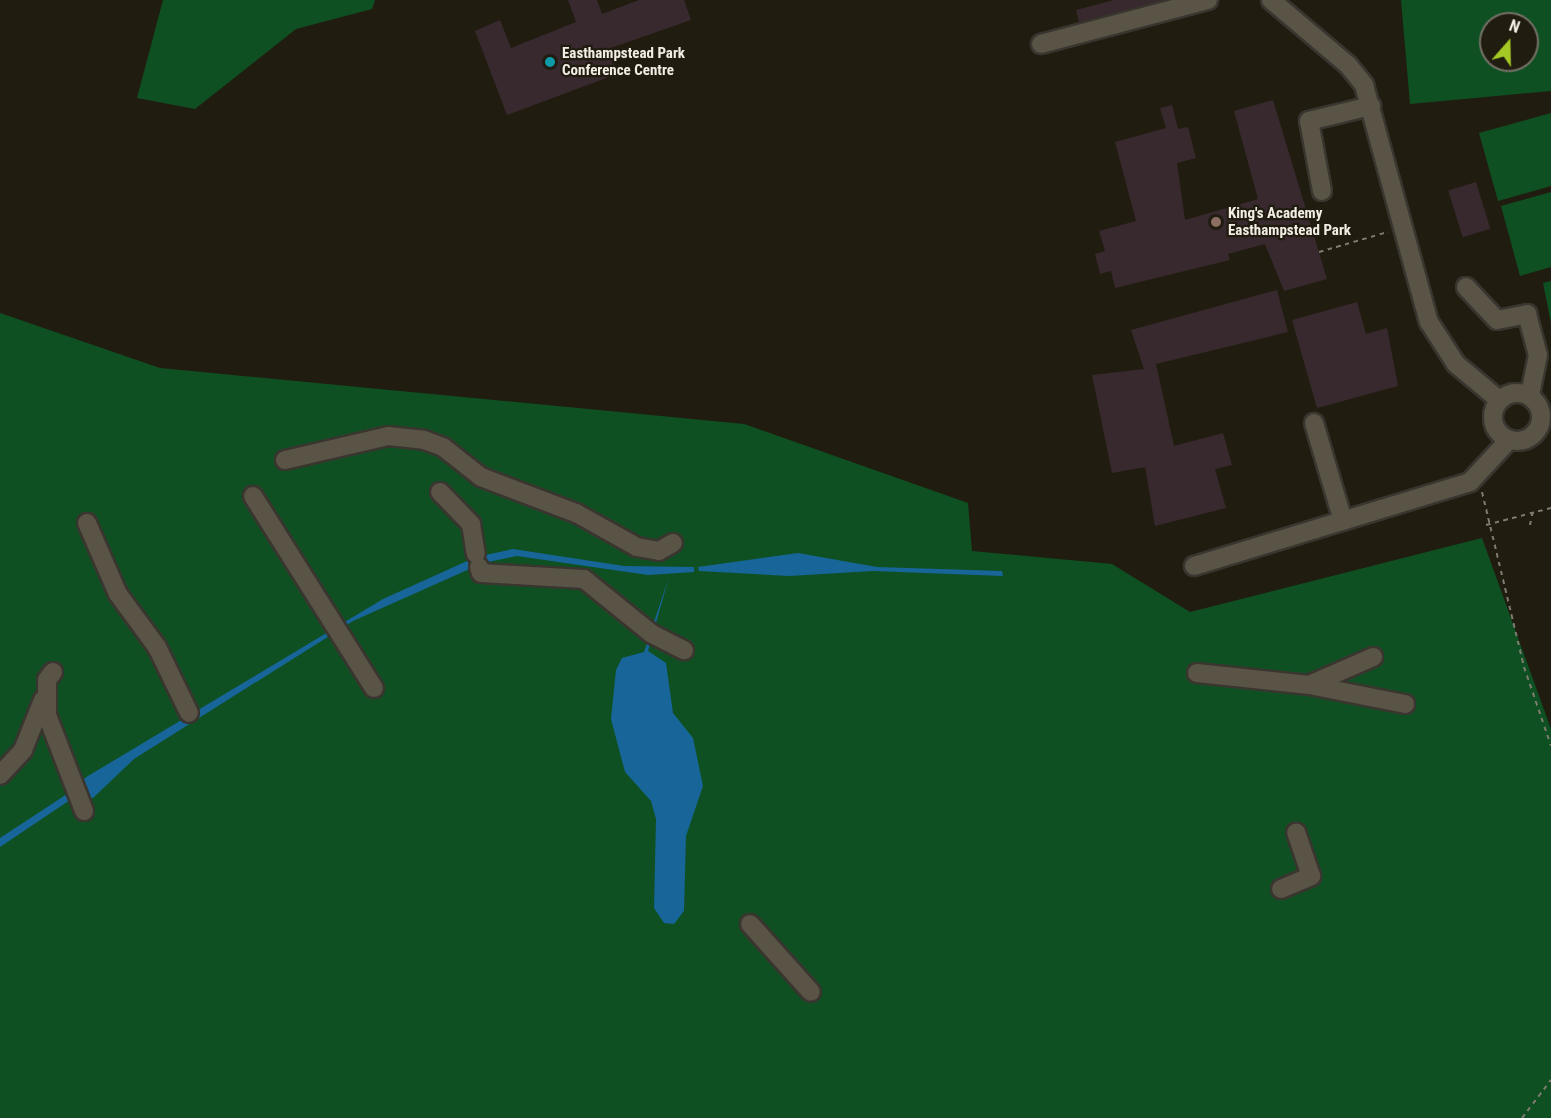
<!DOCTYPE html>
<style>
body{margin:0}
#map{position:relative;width:1551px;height:1118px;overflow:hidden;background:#211c10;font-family:"Roboto Condensed",sans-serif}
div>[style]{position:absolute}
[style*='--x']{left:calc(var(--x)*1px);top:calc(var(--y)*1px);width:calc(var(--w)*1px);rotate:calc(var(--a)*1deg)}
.green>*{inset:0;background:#0f5022}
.water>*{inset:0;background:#176599}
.building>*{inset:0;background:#38292e;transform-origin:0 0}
.path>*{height:2px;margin-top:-1px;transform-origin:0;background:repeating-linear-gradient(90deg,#807b71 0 4.5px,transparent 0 9px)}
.roads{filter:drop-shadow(2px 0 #39352f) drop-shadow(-2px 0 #39352f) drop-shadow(0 2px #39352f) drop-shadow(0 -2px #39352f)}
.minor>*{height:18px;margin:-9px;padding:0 9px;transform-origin:9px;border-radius:9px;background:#595446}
.minor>.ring{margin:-9px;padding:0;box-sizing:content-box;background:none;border:18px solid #595446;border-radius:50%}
.dots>*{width:16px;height:16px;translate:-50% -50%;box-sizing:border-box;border:3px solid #211c10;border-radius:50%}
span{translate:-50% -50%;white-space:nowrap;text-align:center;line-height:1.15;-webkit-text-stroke:4.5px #211c10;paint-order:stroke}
.poi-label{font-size:15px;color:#f2eee6;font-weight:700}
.left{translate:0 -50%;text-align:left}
.north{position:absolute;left:1479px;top:12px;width:60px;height:60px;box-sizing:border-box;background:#211c10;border:2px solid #757066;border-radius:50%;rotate:20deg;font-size:16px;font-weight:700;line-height:24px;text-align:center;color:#f2eee6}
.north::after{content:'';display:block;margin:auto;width:21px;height:27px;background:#a4c824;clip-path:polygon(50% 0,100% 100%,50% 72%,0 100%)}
</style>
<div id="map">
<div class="green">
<i style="clip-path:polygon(163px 0,375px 0,372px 9px,296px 29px,195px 109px,137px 98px)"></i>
<i style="clip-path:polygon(evenodd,1401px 0,1551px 0,1551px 91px,1410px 104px,1401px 0,1491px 24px,1527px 24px,1527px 60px,1491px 60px,1491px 24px)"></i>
<i style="clip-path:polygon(1551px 113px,1551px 186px,1498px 201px,1479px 133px)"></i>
<i style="clip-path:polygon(1551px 192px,1551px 267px,1520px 276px,1501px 206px)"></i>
<i style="clip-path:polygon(1551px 281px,1551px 323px,1543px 283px)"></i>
<i style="clip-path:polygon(0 313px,160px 368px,744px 424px,968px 503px,972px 551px,1112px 564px,1190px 612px,1482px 538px,1551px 729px,1551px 1118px,0 1118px)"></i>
</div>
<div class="water">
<i style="clip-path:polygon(513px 549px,624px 566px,694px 567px,694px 572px,648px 575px,517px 556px,483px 563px,353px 621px,134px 759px,93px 798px,84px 797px,81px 781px,88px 776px,383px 599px,476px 557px)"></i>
<i style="clip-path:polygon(798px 553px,877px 567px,1002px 571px,1003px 576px,873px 571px,789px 576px,699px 571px,698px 567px)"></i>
<i style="clip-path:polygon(669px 577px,648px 651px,666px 663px,673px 713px,693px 738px,703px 786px,686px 836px,684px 911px,674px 924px,664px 923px,654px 908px,656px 819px,651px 801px,625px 772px,611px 719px,616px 670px,622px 658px,644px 652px)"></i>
<i style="clip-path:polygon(70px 792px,73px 798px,0 847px,0 838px)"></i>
</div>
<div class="building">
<i style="clip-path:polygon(568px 0,597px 0,602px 14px,639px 0,684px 0,691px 20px,608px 49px,617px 74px,507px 115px,475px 31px,500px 20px,511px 48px,576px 22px)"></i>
<i style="clip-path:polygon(1114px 0,1164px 0,1079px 22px,1076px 10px)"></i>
<i style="clip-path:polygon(1273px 100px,1327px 279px,1284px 291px,1265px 244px,1228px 254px,1230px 260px,1115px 288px,1111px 271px,1100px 274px,1095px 254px,1105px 251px,1099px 231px,1136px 221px,1115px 142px,1166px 128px,1160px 108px,1172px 105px,1178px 129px,1188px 127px,1196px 158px,1177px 163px,1185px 220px,1258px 199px,1234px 111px)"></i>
<i style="left:1476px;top:182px;width:49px;height:29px;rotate:73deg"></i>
<i style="clip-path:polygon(1277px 290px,1288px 332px,1156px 364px,1174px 446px,1223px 433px,1232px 465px,1215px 469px,1226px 508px,1155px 526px,1145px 467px,1112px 473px,1092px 375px,1144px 369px,1131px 330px)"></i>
<i style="clip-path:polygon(1357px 302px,1366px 334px,1387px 328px,1398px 386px,1317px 408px,1292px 320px)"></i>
</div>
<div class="path">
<i style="--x:1319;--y:252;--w:72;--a:-16.2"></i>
<i style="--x:1482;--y:492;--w:180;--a:76.5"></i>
<i style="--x:1524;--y:667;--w:83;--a:71.1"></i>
<i style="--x:1486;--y:525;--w:67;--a:-14.7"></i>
<i style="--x:1530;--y:525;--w:14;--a:-78"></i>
<i style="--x:1522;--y:1118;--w:48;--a:-52.7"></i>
</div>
<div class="roads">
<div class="minor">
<i style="--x:1271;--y:0;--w:101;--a:40.2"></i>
<i style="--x:1348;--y:65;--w:26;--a:51"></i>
<i style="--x:1364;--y:85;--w:246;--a:74.7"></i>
<i style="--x:1429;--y:322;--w:50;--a:57.3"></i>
<i style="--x:1456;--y:364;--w:56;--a:39.9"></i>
<i style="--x:1041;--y:44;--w:173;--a:-14.8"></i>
<i style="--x:1322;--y:191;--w:71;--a:-100.5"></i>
<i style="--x:1309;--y:121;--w:64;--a:-13.6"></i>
<i style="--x:1466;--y:287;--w:45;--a:46.8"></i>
<i style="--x:1497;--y:320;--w:31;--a:-11"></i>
<i style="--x:1527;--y:314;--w:42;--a:75"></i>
<i style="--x:1538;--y:355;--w:41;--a:101.3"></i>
<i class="ring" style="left:1493px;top:393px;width:30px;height:30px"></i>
<i style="--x:1314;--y:423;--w:102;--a:73.5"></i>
<i style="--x:285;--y:460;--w:106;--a:-13.1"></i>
<i style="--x:388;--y:436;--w:36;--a:6"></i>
<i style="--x:424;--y:440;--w:20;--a:20"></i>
<i style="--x:443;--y:447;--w:48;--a:38.3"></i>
<i style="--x:481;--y:477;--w:102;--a:20.8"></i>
<i style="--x:576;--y:513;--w:70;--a:29.1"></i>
<i style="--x:637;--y:547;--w:22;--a:10"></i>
<i style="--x:659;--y:551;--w:16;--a:-30"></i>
<i style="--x:440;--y:492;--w:45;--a:45.9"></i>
<i style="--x:471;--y:524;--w:30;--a:81"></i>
<i style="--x:253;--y:496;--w:227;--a:57.8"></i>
<i style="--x:87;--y:523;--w:77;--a:66.4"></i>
<i style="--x:118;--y:594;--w:66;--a:53.7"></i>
<i style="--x:157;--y:647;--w:73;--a:64.1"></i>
<i style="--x:1194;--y:566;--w:288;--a:-16.9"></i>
<i style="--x:1470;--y:482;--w:57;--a:-47.1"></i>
<i style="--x:479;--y:567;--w:6;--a:72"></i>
<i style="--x:481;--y:573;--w:103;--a:3.3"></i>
<i style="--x:584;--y:579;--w:87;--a:39"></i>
<i style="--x:652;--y:634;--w:36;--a:27"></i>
<i style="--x:53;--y:672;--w:10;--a:127"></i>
<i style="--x:47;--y:680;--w:35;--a:90"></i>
<i style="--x:47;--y:715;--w:103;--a:68.9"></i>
<i style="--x:1197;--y:673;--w:113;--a:6.1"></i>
<i style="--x:1309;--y:685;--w:98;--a:11.2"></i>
<i style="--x:1309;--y:685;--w:70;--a:-23.6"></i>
<i style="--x:0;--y:775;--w:34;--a:-47"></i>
<i style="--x:23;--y:750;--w:54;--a:-68.2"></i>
<i style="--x:1281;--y:889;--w:33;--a:-23"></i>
<i style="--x:1311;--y:876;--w:46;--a:-108.8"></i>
<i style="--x:750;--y:924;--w:91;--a:48.1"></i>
</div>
</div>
<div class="dots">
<i style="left:550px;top:62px;background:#0f9aa8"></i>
<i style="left:1216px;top:222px;background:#8d6e63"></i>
</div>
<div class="poi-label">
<span class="left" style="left:562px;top:62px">Easthampstead Park<br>Conference Centre</span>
<span class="left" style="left:1228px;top:222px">King's Academy<br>Easthampstead Park</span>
</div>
<div class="north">N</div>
</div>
